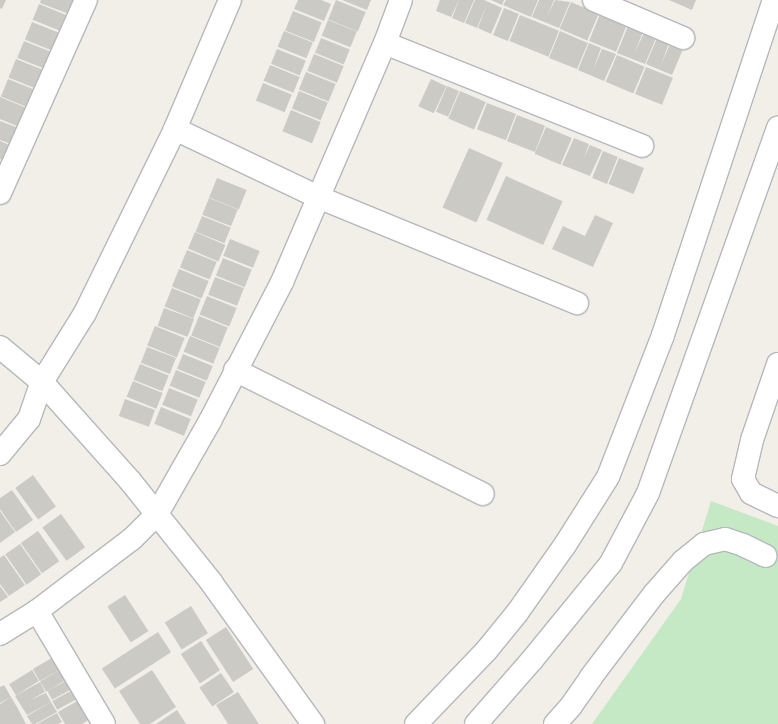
<!DOCTYPE html>
<style>
body{margin:0}
#map{position:relative;width:778px;height:724px;overflow:hidden;background:#f1efe8;font-family:"Alegreya Sans",sans-serif}
div>[style]{position:absolute}
[style*='--x']{left:calc(var(--x)*1px);top:calc(var(--y)*1px);width:calc(var(--w)*1px);rotate:calc(var(--a)*1deg)}
.green>*{inset:0;background:#c5e8c5}
.building>*{inset:0;background:#cccac5;transform-origin:0 0}
.roads{filter:drop-shadow(1px 0 #b5b8bc) drop-shadow(-1px 0 #b5b8bc) drop-shadow(0 1px #b5b8bc) drop-shadow(0 -1px #b5b8bc)}
.minor>*{height:22px;margin:-11px;padding:0 11px;transform-origin:11px;border-radius:11px;background:#fff}
span{translate:-50% -50%;white-space:nowrap;text-align:center;line-height:1.15;-webkit-text-stroke:3px #fff;paint-order:stroke}
</style>
<div id="map">
<div class="green">
<i style="clip-path:polygon(711px 501px,778px 526px,778px 724px,592px 724px,681px 599px)"></i>
</div>
<div class="building">
<i style="clip-path:polygon(0 0,6px 0,2px 9px,0 8px)"></i>
<i style="clip-path:polygon(41px 0,75px 0,69px 14px,40px 3px)"></i>
<i style="clip-path:polygon(298px 0,321px 0,331px 4px,324px 21px,294px 9px)"></i>
<i style="left:336px;top:0;width:32px;height:21px;rotate:22deg"></i>
<i style="clip-path:polygon(342px 0,371px 0,367px 10px)"></i>
<i style="clip-path:polygon(440px 0,459px 0,451px 17px,436px 11px)"></i>
<i style="clip-path:polygon(459px 0,474px 0,464px 23px,452px 18px)"></i>
<i style="clip-path:polygon(475px 0,484px 0,502px 8px,491px 34px,478px 28px,487px 4px,477px 28px,465px 23px)"></i>
<i style="clip-path:polygon(491px 0,504px 0,502px 5px)"></i>
<i style="clip-path:polygon(506px 0,524px 0,521px 7px,524px 0,538px 0,531px 17px,503px 5px)"></i>
<i style="clip-path:polygon(539px 0,554px 0,547px 17px,555px 0,570px 2px,559px 28px,532px 17px)"></i>
<i style="clip-path:polygon(669px 0,696px 0,692px 10px)"></i>
<i style="left:571px;top:2px;width:30px;height:29px;rotate:23deg"></i>
<i style="left:39px;top:4px;width:32px;height:17px;rotate:22deg"></i>
<i style="left:504px;top:8px;width:16px;height:29px;rotate:22deg"></i>
<i style="left:293px;top:11px;width:31px;height:21px;rotate:22deg"></i>
<i style="left:600px;top:14px;width:29px;height:29px;rotate:22deg"></i>
<i style="left:520px;top:15px;width:42px;height:28px;rotate:22deg"></i>
<i style="left:328px;top:20px;width:31px;height:17px;rotate:22deg"></i>
<i style="left:32px;top:22px;width:31px;height:19px;rotate:22deg"></i>
<i style="clip-path:polygon(628px 26px,643px 32px,634px 54px,644px 33px,656px 38px,645px 64px,617px 53px)"></i>
<i style="left:284px;top:31px;width:31px;height:17px;rotate:22deg"></i>
<i style="clip-path:polygon(560px 31px,576px 38px,567px 60px,576px 38px,588px 43px,577px 69px,549px 58px)"></i>
<i style="left:321px;top:38px;width:31px;height:16px;rotate:22deg"></i>
<i style="clip-path:polygon(657px 38px,669px 43px,661px 65px,670px 44px,683px 49px,672px 75px,646px 64px)"></i>
<i style="left:24px;top:41px;width:32px;height:18px;rotate:22deg"></i>
<i style="clip-path:polygon(589px 43px,601px 48px,593px 70px,602px 49px,616px 54px,604px 81px,578px 70px)"></i>
<i style="left:277px;top:49px;width:31px;height:16px;rotate:22deg"></i>
<i style="left:314px;top:54px;width:32px;height:18px;rotate:22deg"></i>
<i style="left:617px;top:55px;width:30px;height:29px;rotate:23deg"></i>
<i style="left:16px;top:59px;width:32px;height:20px;rotate:22deg"></i>
<i style="left:270px;top:65px;width:32px;height:17px;rotate:22deg"></i>
<i style="left:646px;top:67px;width:29px;height:29px;rotate:22deg"></i>
<i style="left:306px;top:72px;width:32px;height:19px;rotate:22deg"></i>
<i style="left:8px;top:79px;width:32px;height:19px;rotate:22deg"></i>
<i style="left:431px;top:79px;width:17px;height:30px;rotate:25deg"></i>
<i style="left:263px;top:83px;width:31px;height:19px;rotate:22deg"></i>
<i style="left:447px;top:86px;width:13px;height:28px;rotate:23deg"></i>
<i style="left:299px;top:91px;width:31px;height:19px;rotate:22deg"></i>
<i style="left:460px;top:91px;width:28px;height:30px;rotate:23deg"></i>
<i style="clip-path:polygon(0 97px,29px 109px,22px 128px,0 119px)"></i>
<i style="left:487px;top:103px;width:31px;height:28px;rotate:21deg"></i>
<i style="left:291px;top:110px;width:32px;height:23px;rotate:22deg"></i>
<i style="left:517px;top:115px;width:30px;height:28px;rotate:21deg"></i>
<i style="clip-path:polygon(0 121px,21px 129px,14px 145px,0 140px)"></i>
<i style="left:546px;top:127px;width:28px;height:29px;rotate:23deg"></i>
<i style="clip-path:polygon(574px 138px,589px 144px,584px 158px,590px 145px,602px 150px,590px 176px,562px 165px)"></i>
<i style="clip-path:polygon(0 141px,14px 147px,8px 162px,0 159px)"></i>
<i style="left:469px;top:148px;width:37px;height:65px;rotate:24deg"></i>
<i style="left:603px;top:151px;width:16px;height:29px;rotate:22deg"></i>
<i style="left:619px;top:158px;width:27px;height:28px;rotate:22deg"></i>
<i style="left:506px;top:176px;width:62px;height:48px;rotate:24deg"></i>
<i style="left:217px;top:178px;width:32px;height:21px;rotate:22deg"></i>
<i style="left:209px;top:198px;width:31px;height:18px;rotate:22deg"></i>
<i style="clip-path:polygon(595px 215px,613px 223px,593px 267px,552px 249px,563px 226px,585px 236px)"></i>
<i style="left:202px;top:216px;width:31px;height:17px;rotate:22deg"></i>
<i style="left:195px;top:232px;width:33px;height:18px;rotate:23deg"></i>
<i style="left:230px;top:239px;width:32px;height:18px;rotate:22deg"></i>
<i style="left:187px;top:250px;width:32px;height:19px;rotate:22deg"></i>
<i style="left:223px;top:258px;width:31px;height:19px;rotate:22deg"></i>
<i style="left:179px;top:269px;width:32px;height:19px;rotate:22deg"></i>
<i style="left:215px;top:277px;width:31px;height:19px;rotate:21deg"></i>
<i style="left:172px;top:288px;width:31px;height:20px;rotate:22deg"></i>
<i style="left:207px;top:296px;width:32px;height:20px;rotate:22deg"></i>
<i style="left:164px;top:308px;width:32px;height:19px;rotate:20deg"></i>
<i style="left:199px;top:316px;width:31px;height:21px;rotate:22deg"></i>
<i style="left:155px;top:326px;width:32px;height:21px;rotate:22deg"></i>
<i style="left:190px;top:336px;width:32px;height:17px;rotate:22deg"></i>
<i style="left:147px;top:347px;width:31px;height:17px;rotate:21deg"></i>
<i style="left:183px;top:354px;width:32px;height:16px;rotate:22deg"></i>
<i style="left:140px;top:364px;width:31px;height:17px;rotate:22deg"></i>
<i style="left:176px;top:370px;width:32px;height:17px;rotate:22deg"></i>
<i style="left:133px;top:381px;width:32px;height:17px;rotate:22deg"></i>
<i style="left:169px;top:388px;width:31px;height:18px;rotate:22deg"></i>
<i style="left:125px;top:399px;width:32px;height:18px;rotate:20deg"></i>
<i style="left:161px;top:407px;width:32px;height:18px;rotate:22deg"></i>
<i style="left:33px;top:475px;width:39px;height:22px;rotate:54deg"></i>
<i style="clip-path:polygon(12px 490px,33px 520px,16px 532px,0 509px,0 498px)"></i>
<i style="clip-path:polygon(0 511px,15px 532px,0 543px)"></i>
<i style="left:61px;top:514px;width:41px;height:23px;rotate:54deg"></i>
<i style="left:38px;top:531px;width:37px;height:21px;rotate:55deg"></i>
<i style="left:20px;top:544px;width:37px;height:18px;rotate:55deg"></i>
<i style="clip-path:polygon(4px 555px,25px 585px,9px 596px,0 584px,0 558px)"></i>
<i style="clip-path:polygon(0 586px,8px 597px,0 602px)"></i>
<i style="left:125px;top:595px;width:43px;height:21px;rotate:57deg"></i>
<i style="left:191px;top:606px;width:32px;height:31px;rotate:58deg"></i>
<i style="left:226px;top:627px;width:50px;height:24px;rotate:57deg"></i>
<i style="left:158px;top:632px;width:24px;height:67px;rotate:57deg"></i>
<i style="left:201px;top:641px;width:35px;height:24px;rotate:57deg"></i>
<i style="left:57px;top:655px;width:14px;height:28px;rotate:60deg"></i>
<i style="left:64px;top:667px;width:12px;height:28px;rotate:59deg"></i>
<i style="left:32px;top:670px;width:13px;height:27px;rotate:58deg"></i>
<i style="clip-path:polygon(152px 670px,176px 707px,150px 724px,140px 724px,119px 691px)"></i>
<i style="left:221px;top:673px;width:23px;height:26px;rotate:56deg"></i>
<i style="left:71px;top:678px;width:10px;height:27px;rotate:61deg"></i>
<i style="clip-path:polygon(40px 682px,45px 692px,30px 700px,46px 693px,51px 702px,27px 715px,15px 696px)"></i>
<i style="clip-path:polygon(4px 685px,11px 697px,0 703px,0 687px)"></i>
<i style="left:76px;top:688px;width:10px;height:27px;rotate:61deg"></i>
<i style="clip-path:polygon(238px 692px,259px 724px,228px 724px,216px 705px)"></i>
<i style="clip-path:polygon(11px 697px,17px 707px,26px 724px,0 724px,0 717px,8px 713px,0 717px,0 704px)"></i>
<i style="clip-path:polygon(79px 700px,90px 719px,82px 724px,65px 724px,58px 712px)"></i>
<i style="clip-path:polygon(51px 702px,57px 712px,35px 724px,32px 724px,27px 716px)"></i>
<i style="clip-path:polygon(177px 710px,186px 724px,156px 724px)"></i>
<i style="clip-path:polygon(57px 713px,62px 722px,58px 724px,37px 724px)"></i>
</div>
<div class="roads">
<div class="minor">
<i style="--x:594;--y:0;--w:97;--a:23.1"></i>
<i style="--x:385;--y:43;--w:277;--a:21.8"></i>
<i style="--x:175;--y:129;--w:158;--a:25.4"></i>
<i style="--x:318;--y:197;--w:280;--a:22.3"></i>
<i style="--x:0;--y:193;--w:211;--a:-66"></i>
<i style="--x:0;--y:347;--w:55;--a:39.8"></i>
<i style="--x:42;--y:382;--w:134;--a:48.3"></i>
<i style="--x:131;--y:482;--w:128;--a:51.3"></i>
<i style="--x:211;--y:582;--w:175;--a:54.3"></i>
<i style="--x:778;--y:364;--w:80;--a:108.9"></i>
<i style="--x:752;--y:440;--w:40;--a:103"></i>
<i style="--x:743;--y:479;--w:16;--a:60"></i>
<i style="--x:751;--y:493;--w:30;--a:26"></i>
<i style="--x:235;--y:370;--w:277;--a:26.6"></i>
<i style="--x:0;--y:454;--w:45;--a:-50.4"></i>
<i style="--x:29;--y:419;--w:39;--a:-71"></i>
<i style="--x:42;--y:382;--w:81;--a:-58.1"></i>
<i style="--x:85;--y:313;--w:205;--a:-63.9"></i>
<i style="--x:175;--y:129;--w:140;--a:-66.9"></i>
<i style="--x:37;--y:611;--w:131;--a:59.3"></i>
<i style="--x:0;--y:634;--w:44;--a:-31.9"></i>
<i style="--x:37;--y:611;--w:119;--a:-37.2"></i>
<i style="--x:132;--y:539;--w:35;--a:-45"></i>
<i style="--x:157;--y:514;--w:107;--a:-60.3"></i>
<i style="--x:210;--y:421;--w:157;--a:-62.6"></i>
<i style="--x:282;--y:282;--w:260;--a:-66.7"></i>
<i style="--x:385;--y:43;--w:46;--a:-69.6"></i>
<i style="--x:416;--y:724;--w:101;--a:-46.2"></i>
<i style="--x:486;--y:651;--w:49;--a:-50.8"></i>
<i style="--x:517;--y:613;--w:83;--a:-54.8"></i>
<i style="--x:565;--y:545;--w:80;--a:-57.7"></i>
<i style="--x:608;--y:477;--w:152;--a:-68.8"></i>
<i style="--x:663;--y:335;--w:353;--a:-71.7"></i>
<i style="--x:476;--y:724;--w:85;--a:-48.8"></i>
<i style="--x:532;--y:660;--w:125;--a:-50.8"></i>
<i style="--x:611;--y:563;--w:79;--a:-62.1"></i>
<i style="--x:648;--y:493;--w:388;--a:-70.4"></i>
<i style="--x:555;--y:724;--w:24;--a:-48"></i>
<i style="--x:571;--y:706;--w:35;--a:-55"></i>
<i style="--x:591;--y:677;--w:104;--a:-52.8"></i>
<i style="--x:654;--y:594;--w:44;--a:-48.7"></i>
<i style="--x:683;--y:561;--w:27;--a:-39"></i>
<i style="--x:704;--y:544;--w:22;--a:-13"></i>
<i style="--x:725;--y:539;--w:19;--a:18"></i>
<i style="--x:743;--y:545;--w:25;--a:26"></i>
</div>
</div>
</div>
